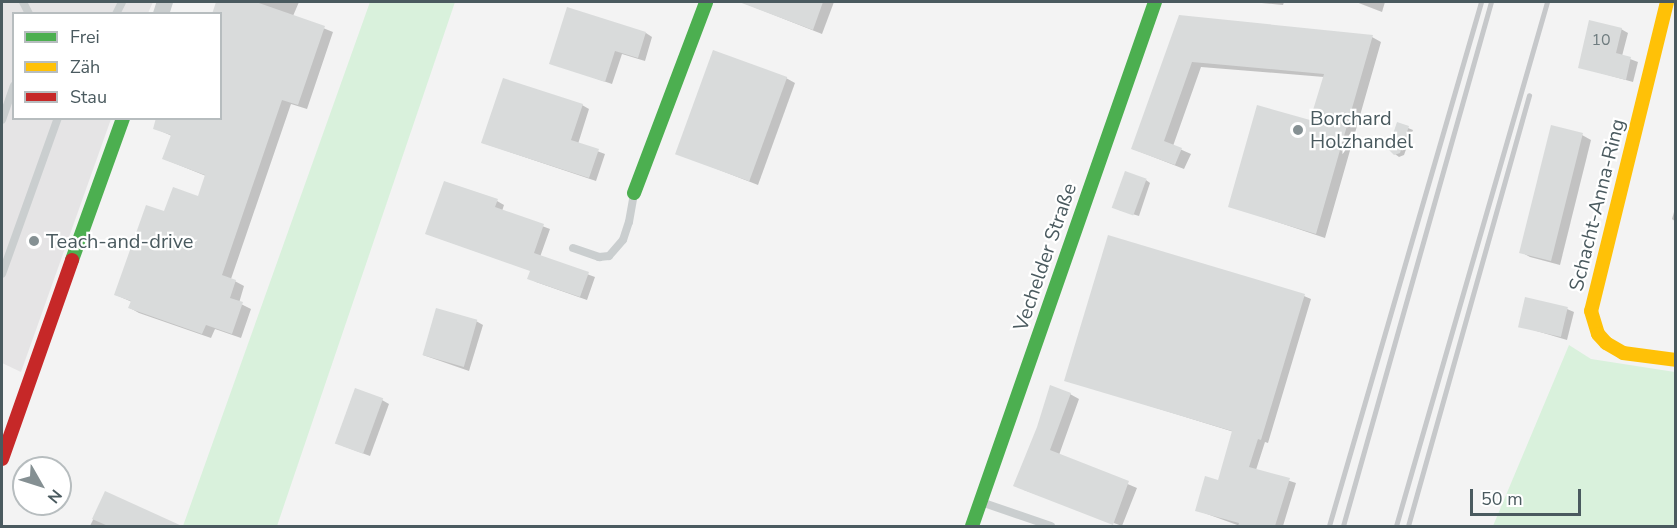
<!DOCTYPE html>
<meta charset="utf-8">
<style>
body{margin:0}
#map{position:relative;width:1677px;height:528px;overflow:hidden;background:#f3f3f3;font-family:"Nunito Sans",sans-serif}
div>[style]{position:absolute}
[style*='--x']{left:calc(var(--x)*1px);top:calc(var(--y)*1px);width:calc(var(--w)*1px);rotate:calc(var(--a)*1deg)}
.education>*{inset:0;background:#e5e4e5}
.green>*{inset:0;background:#d9f1dc}
.shadow>*{inset:0;background:#0003}
.building>*{inset:0;background:#d9dbdb;transform-origin:0 0}
.lane>*{height:8px;margin:-4px;padding:0 4px;transform-origin:4px;border-radius:4px;background:#cacecf}
.street>*{height:16px;margin:-8px;padding:0 8px;transform-origin:8px;border-radius:8px;background:#cacecf}
.fast>*{height:14px;margin:-7px;padding:0 7px;transform-origin:7px;border-radius:7px;background:#4caf50}
.slow>*{height:14px;margin:-7px;padding:0 7px;transform-origin:7px;border-radius:7px;background:#ffc107}
.jam>*{height:14px;margin:-7px;padding:0 7px;transform-origin:7px;border-radius:7px;background:#c62828}
.rail>*{height:4.5px;margin:-2.25px;padding:0 2.25px;transform-origin:2.25px;border-radius:2.25px;background:#c6c8ca}
.dots>*{width:16px;height:16px;translate:-50% -50%;box-sizing:border-box;border:3px solid #fff;border-radius:50%}
span{translate:-50% -50%;white-space:nowrap;text-align:center;line-height:1.15;-webkit-text-stroke:4.5px #fff;paint-order:stroke}
.number-label{font-size:16px;color:#6f7c7f}
.number-label span{-webkit-text-stroke-width:0}
.poi-label{font-size:20px;color:#4a5a5f}
.left{translate:0 -50%;text-align:left}
.street-label{font-size:20px;color:#4a5a5f}
.frame{position:absolute;inset:0;border:3px solid #4a5a5f;pointer-events:none}
.legend{position:absolute;left:12px;top:12px;width:210px;height:108px;box-sizing:border-box;background:#fff;border:2px solid #b7bdbf;margin:0;padding:8px 10px;list-style:none;font-size:18px;color:#4a5a5f}
.legend li{display:flex;align-items:center;gap:12px;height:30px}
.legend b{width:30px;border:2px solid #b7bdbf}
.north{position:absolute;left:12px;top:456px;width:60px;height:60px;box-sizing:border-box;background:#fff;border:2px solid #b7bdbf;border-radius:50%;rotate:129deg;font-size:16px;font-weight:700;line-height:24px;text-align:center;color:#4a5a5f}
.north::after{content:'';display:block;margin:auto;width:21px;height:27px;background:#859093;clip-path:polygon(50% 0,100% 100%,50% 72%,0 100%)}
.scale{position:absolute;left:1470px;top:489px;width:111px;height:27px;box-sizing:border-box;border:3px solid #4a5a5f;border-top:0;padding-left:8px;font-size:18px;line-height:21px;white-space:nowrap;color:#4a5a5f;-webkit-text-stroke:4px #fff;paint-order:stroke}
</style>
<div id="map">
<div class="education">
<i style="clip-path:polygon(2px 2px,153px 2px,148px 13px,14px 14px,14px 118px,111px 119px,21px 372px,2px 363px)"></i>
</div>
<div class="green">
<i style="clip-path:polygon(370px 2px,455px 2px,277px 526px,183px 526px)"></i>
<i style="clip-path:polygon(1569px 345px,1591px 359px,1675px 372px,1675px 526px,1493px 526px)"></i>
</div>
<div class="shadow">
<i style="clip-path:polygon(220px 2px,299px 2px,293px 16px,333px 32px,307px 109px,291px 104px,231px 279px,244px 286px,239px 303px,251px 309px,241px 338px,215px 329px,211px 338px,139px 313px,130px 308px,132px 302px,116px 295px,165px 213px,199px 197px,206px 176px,164px 159px,172px 136px,154px 128px,220px 118px,220px 14px,215px 14px)"></i>
<i style="clip-path:polygon(741px 2px,834px 2px,822px 34px)"></i>
<i style="clip-path:polygon(1251px 2px,1284px 2px,1283px 5px)"></i>
<i style="clip-path:polygon(1356px 2px,1385px 2px,1382px 12px)"></i>
<i style="clip-path:polygon(1180px 16px,1372px 37px,1381px 42px,1325px 238px,1230px 206px,1311px 122px,1324px 77px,1201px 67px,1173px 146px,1191px 154px,1184px 169px,1133px 149px)"></i>
<i style="clip-path:polygon(1621px 29px,1628px 33px,1622px 56px,1638px 62px,1633px 82px,1579px 67px)"></i>
<i style="clip-path:polygon(646px 33px,652px 37px,645px 61px,622px 54px,612px 84px,551px 63px)"></i>
<i style="clip-path:polygon(786px 78px,795px 83px,758px 185px,676px 153px)"></i>
<i style="clip-path:polygon(582px 105px,589px 109px,578px 144px,605px 154px,596px 181px,483px 143px)"></i>
<i style="clip-path:polygon(1398px 124px,1413px 130px,1404px 155px,1399px 157px,1395px 154px)"></i>
<i style="clip-path:polygon(1582px 135px,1591px 140px,1560px 265px,1530px 257px,1521px 252px)"></i>
<i style="clip-path:polygon(1146px 180px,1150px 183px,1139px 216px,1119px 210px)"></i>
<i style="clip-path:polygon(497px 201px,504px 205px,502px 211px,550px 229px,540px 257px,595px 277px,587px 300px,536px 282px,529px 278px,532px 271px,427px 234px)"></i>
<i style="clip-path:polygon(1676px 205px,1676px 222px,1672px 219px)"></i>
<i style="clip-path:polygon(1304px 296px,1311px 299px,1268px 443px,1265px 442px,1256px 470px,1296px 483px,1283px 526px,1240px 526px,1196px 510px,1219px 482px,1234px 432px,1066px 380px)"></i>
<i style="clip-path:polygon(1567px 309px,1574px 312px,1567px 340px,1520px 326px)"></i>
<i style="clip-path:polygon(476px 321px,483px 325px,469px 371px,423px 355px)"></i>
<i style="clip-path:polygon(1070px 394px,1079px 399px,1059px 455px,1137px 488px,1122px 526px,1024px 490px)"></i>
<i style="clip-path:polygon(382px 400px,389px 404px,370px 456px,343px 446px)"></i>
<i style="clip-path:polygon(106px 493px,170px 524px,169px 526px,90px 526px)"></i>
</div>
<div class="building">
<i style="clip-path:polygon(216px 2px,256px 2px,325px 26px,298px 105px,282px 100px,222px 275px,236px 280px,230px 298px,243px 302px,232px 334px,206px 325px,202px 334px,128px 308px,131px 301px,114px 295px,146px 205px,164px 211px,173px 187px,198px 196px,205px 175px,162px 159px,171px 135px,153px 129px,156px 118px,220px 118px,220px 14px,212px 14px)"></i>
<i style="clip-path:polygon(739px 2px,823px 2px,813px 30px)"></i>
<i style="clip-path:polygon(567px 7px,646px 32px,638px 58px,615px 51px,605px 82px,549px 64px)"></i>
<i style="clip-path:polygon(1179px 15px,1373px 35px,1316px 234px,1228px 207px,1257px 105px,1310px 120px,1324px 74px,1192px 62px,1164px 141px,1182px 148px,1175px 165px,1131px 149px)"></i>
<i style="clip-path:polygon(1589px 20px,1622px 28px,1616px 53px,1631px 57px,1626px 80px,1578px 68px)"></i>
<i style="left:713px;top:50px;width:79px;height:111px;rotate:20deg"></i>
<i style="clip-path:polygon(503px 78px,583px 104px,571px 140px,599px 149px,589px 178px,481px 143px)"></i>
<i style="clip-path:polygon(1397px 122px,1409px 126px,1400px 153px,1394px 155px,1388px 149px)"></i>
<i style="left:1551px;top:125px;width:33px;height:132px;rotate:14deg"></i>
<i style="left:1125px;top:171px;width:23px;height:39px;rotate:20deg"></i>
<i style="clip-path:polygon(444px 181px,498px 199px,495px 207px,544px 224px,534px 253px,589px 272px,580px 297px,527px 279px,530px 271px,425px 234px)"></i>
<i style="clip-path:polygon(1108px 235px,1305px 294px,1261px 440px,1258px 439px,1249px 467px,1290px 478px,1275px 526px,1238px 526px,1239px 523px,1195px 511px,1205px 476px,1218px 480px,1232px 431px,1064px 381px)"></i>
<i style="left:1525px;top:297px;width:44px;height:31px;rotate:13deg"></i>
<i style="left:436px;top:308px;width:43px;height:49px;rotate:16deg"></i>
<i style="clip-path:polygon(1050px 385px,1071px 393px,1050px 450px,1129px 481px,1113px 525px,1013px 486px,1037px 427px)"></i>
<i style="left:355px;top:388px;width:30px;height:59px;rotate:20deg"></i>
<i style="clip-path:polygon(105px 491px,182px 526px,108px 526px,92px 519px)"></i>
</div>
<div class="lane">
<i style="--x:23;--y:2;--w:13;--a:63"></i>
<i style="--x:116;--y:14;--w:13;--a:-63"></i>
<i style="--x:2;--y:120;--w:36;--a:-71"></i>
<i style="--x:573;--y:248;--w:28;--a:19"></i>
<i style="--x:599;--y:257;--w:10;--a:-6"></i>
<i style="--x:609;--y:256;--w:21;--a:-49"></i>
<i style="--x:623;--y:240;--w:19;--a:-72"></i>
<i style="--x:629;--y:222;--w:28;--a:-80"></i>
<i style="--x:2;--y:274;--w:166;--a:-70.3"></i>
<i style="--x:981;--y:502;--w:74;--a:18.9"></i>
</div>
<div class="street">
<i style="--x:161;--y:14;--w:13;--a:-72"></i>
</div>
<div class="fast">
<i style="--x:634;--y:193;--w:204;--a:-69.3"></i>
<i style="--x:72;--y:260;--w:151;--a:-70.2"></i>
<i style="--x:972;--y:526;--w:555;--a:-70.75"></i>
</div>
<div class="slow">
<i style="--x:1667;--y:2;--w:318;--a:103.8"></i>
<i style="--x:1591;--y:311;--w:24;--a:73"></i>
<i style="--x:1598;--y:334;--w:12;--a:48"></i>
<i style="--x:1606;--y:343;--w:20;--a:30"></i>
<i style="--x:1623;--y:353;--w:53;--a:7.5"></i>
</div>
<div class="jam">
<i style="--x:2;--y:459;--w:211;--a:-70.6"></i>
</div>
<div class="rail">
<i style="--x:1329;--y:526;--w:546;--a:-73.82"></i>
<i style="--x:1343;--y:526;--w:544;--a:-74.23"></i>
<i style="--x:1396;--y:526;--w:545;--a:-73.92"></i>
<i style="--x:1408;--y:526;--w:447;--a:-74.3"></i>
</div>
<div class="dots">
<i style="left:1298px;top:130px;background:#859093"></i>
<i style="left:34px;top:241px;background:#859093"></i>
</div>
<div class="number-label">
<span style="left:1601px;top:40px">10</span>
</div>
<div class="poi-label">
<span class="left" style="left:1310px;top:130px">Borchard<br>Holzhandel</span>
<span class="left" style="left:46px;top:241px">Teach-and-drive</span>
</div>
<div class="street-label">
<span style="left:1597px;top:205px;rotate:-76deg">Schacht-Anna-Ring</span>
<span style="left:1045px;top:257px;rotate:-71deg">Vechelder Straße</span>
</div>
<div class="frame"></div>
<ul class="legend">
<li><b style="height:8px;background:#4caf50"></b>Frei</li>
<li><b style="height:8px;background:#ffc107"></b>Zäh</li>
<li><b style="height:8px;background:#c62828"></b>Stau</li>
</ul>
<div class="north">N</div>
<div class="scale">50 m</div>
</div>
